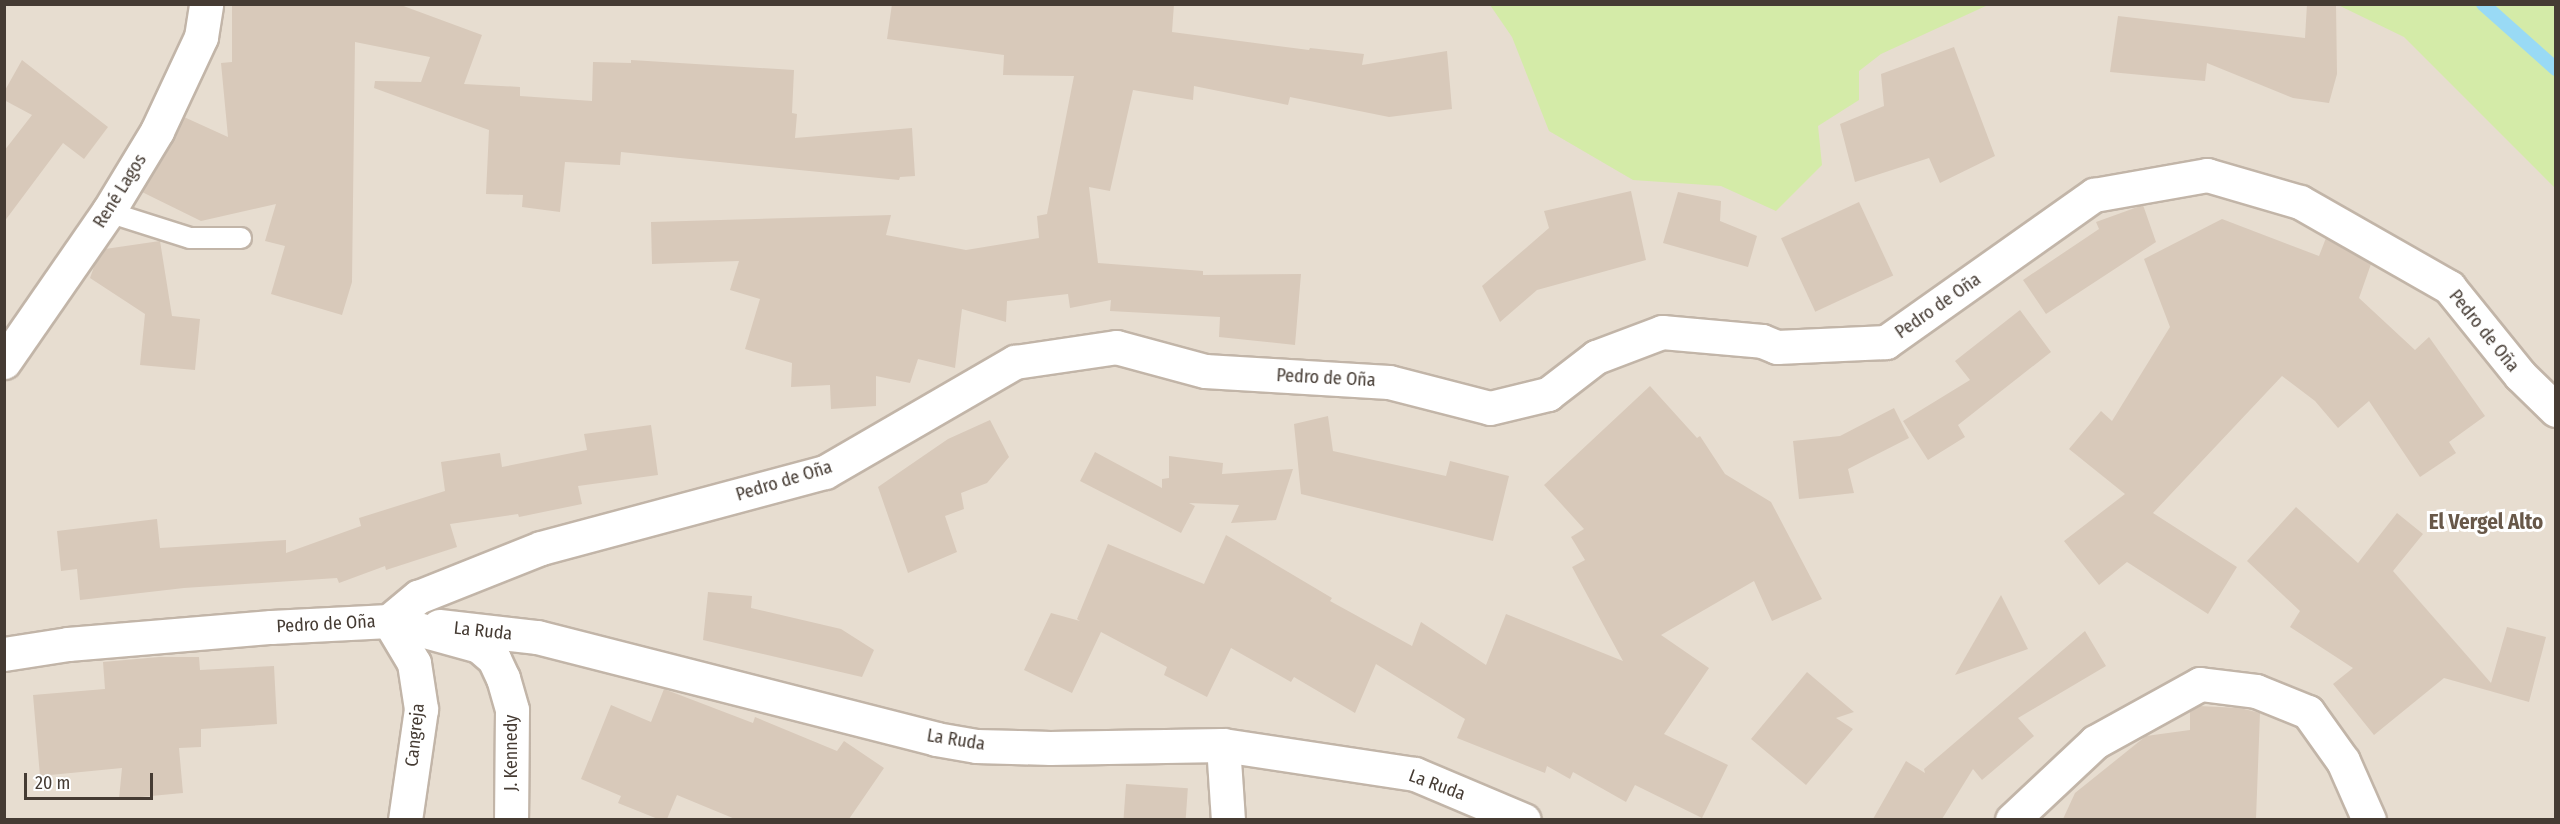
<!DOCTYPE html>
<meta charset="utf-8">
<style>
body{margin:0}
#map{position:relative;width:2560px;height:824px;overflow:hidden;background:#f3ece2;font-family:"Fira Sans Condensed",sans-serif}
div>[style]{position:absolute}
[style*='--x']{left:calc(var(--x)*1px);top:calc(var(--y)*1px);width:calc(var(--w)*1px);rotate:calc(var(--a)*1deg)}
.residential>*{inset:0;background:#e7ddd0;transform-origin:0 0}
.green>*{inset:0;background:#d4eba8}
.stream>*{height:14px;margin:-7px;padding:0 7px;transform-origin:7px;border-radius:7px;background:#99daf5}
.building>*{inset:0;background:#d8c9ba;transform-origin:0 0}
.roads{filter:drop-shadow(2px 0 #c2b5a8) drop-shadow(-2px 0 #c2b5a8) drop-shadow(0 2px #c2b5a8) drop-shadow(0 -2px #c2b5a8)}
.service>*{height:20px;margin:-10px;padding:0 10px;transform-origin:10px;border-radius:10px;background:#fff}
.minor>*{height:33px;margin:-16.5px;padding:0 16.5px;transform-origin:16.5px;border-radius:16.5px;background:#fff}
.tertiary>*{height:33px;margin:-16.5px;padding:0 16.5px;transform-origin:16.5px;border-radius:16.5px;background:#fff}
span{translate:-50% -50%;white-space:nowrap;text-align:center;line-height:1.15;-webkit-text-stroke:6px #fff;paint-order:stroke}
.street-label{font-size:18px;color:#453b33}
.quarter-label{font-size:21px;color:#685849;font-weight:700}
.frame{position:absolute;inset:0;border:6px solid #453b33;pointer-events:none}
.scale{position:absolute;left:24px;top:773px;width:129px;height:27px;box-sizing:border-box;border:3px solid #453b33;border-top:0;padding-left:8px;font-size:18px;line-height:21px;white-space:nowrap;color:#453b33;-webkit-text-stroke:4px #fff;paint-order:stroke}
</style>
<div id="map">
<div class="residential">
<i style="left:5px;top:5px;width:2550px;height:814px"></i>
</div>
<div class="green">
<i style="clip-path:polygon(1490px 5px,1988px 5px,1881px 54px,1859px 71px,1859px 100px,1818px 126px,1822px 165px,1776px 211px,1721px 186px,1633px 180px,1549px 131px,1512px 37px)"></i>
<i style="clip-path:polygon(2338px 5px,2555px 5px,2555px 188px,2404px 37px)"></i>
</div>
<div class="stream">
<i style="--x:2483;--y:4;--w:98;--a:41.7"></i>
</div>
<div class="building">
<i style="clip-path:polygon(232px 4px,398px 4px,482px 35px,464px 84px,520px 87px,520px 96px,592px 101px,593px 62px,631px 63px,631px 60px,794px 70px,792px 113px,797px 114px,795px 138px,912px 128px,915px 176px,900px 177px,899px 180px,621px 152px,620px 165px,565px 162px,560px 212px,522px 207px,523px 195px,486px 194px,489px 130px,374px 88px,375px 81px,421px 82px,430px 57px,355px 42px,352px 282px,342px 315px,271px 294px,285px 246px,265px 241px,276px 204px,201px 221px,142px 192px,184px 117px,228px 137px,221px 63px,232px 62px)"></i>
<i style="clip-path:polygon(892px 4px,1174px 4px,1172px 32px,1309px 50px,1310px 48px,1364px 54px,1362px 65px,1447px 51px,1452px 109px,1389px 117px,1290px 97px,1288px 105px,1194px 86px,1193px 100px,1133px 90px,1110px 191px,1089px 187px,1098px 263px,1203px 271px,1203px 275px,1301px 274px,1295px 345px,1219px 337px,1220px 317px,1110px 311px,1111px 300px,1070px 308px,1068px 294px,1007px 301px,1006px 322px,962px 309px,955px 368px,918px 359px,910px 383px,876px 376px,876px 406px,831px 409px,830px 385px,791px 387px,792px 363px,745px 349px,760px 299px,730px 290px,739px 261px,652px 264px,651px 222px,891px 215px,886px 235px,966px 250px,1039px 238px,1037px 216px,1047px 214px,1074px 76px,1003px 75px,1004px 55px,887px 39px)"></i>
<i style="clip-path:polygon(2307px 4px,2336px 4px,2337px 74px,2329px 103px,2293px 98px,2207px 63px,2205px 81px,2110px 72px,2118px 16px,2305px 38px)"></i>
<i style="clip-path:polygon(1954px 47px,1995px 156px,1940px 183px,1929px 158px,1855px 182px,1840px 124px,1884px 106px,1881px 74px)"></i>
<i style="clip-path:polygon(22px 60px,108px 127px,84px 159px,63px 143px,4px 222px,4px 151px,32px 115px,4px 100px,4px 92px)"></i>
<i style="clip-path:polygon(1631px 191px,1646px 260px,1537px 290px,1500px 322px,1482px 286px,1549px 228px,1544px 211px)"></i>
<i style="clip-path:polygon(1678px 192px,1721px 201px,1720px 221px,1757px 236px,1748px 267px,1663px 243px)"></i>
<i style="left:1859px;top:202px;width:81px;height:86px;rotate:65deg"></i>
<i style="clip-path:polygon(2143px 205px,2156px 242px,2046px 314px,2023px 280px,2099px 229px,2096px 222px)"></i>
<i style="clip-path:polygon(2222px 219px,2319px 256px,2326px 238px,2371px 264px,2359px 298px,2415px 350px,2429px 337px,2485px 416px,2449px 442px,2456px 453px,2420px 477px,2369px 401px,2338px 428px,2315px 401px,2282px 376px,2153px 513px,2237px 567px,2208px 614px,2127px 562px,2099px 585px,2064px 541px,2125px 494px,2069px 449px,2101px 411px,2112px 421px,2170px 327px,2144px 259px)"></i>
<i style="clip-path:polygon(160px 241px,172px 316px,200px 319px,195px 370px,140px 365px,145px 314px,90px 278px,95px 264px,105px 249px)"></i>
<i style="clip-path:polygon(2020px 310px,2051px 352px,1958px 425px,1965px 437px,1928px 460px,1903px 421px,1970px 380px,1955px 361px)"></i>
<i style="clip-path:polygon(1650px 386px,1697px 438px,1700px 436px,1725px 474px,1771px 502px,1822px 599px,1772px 621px,1754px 581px,1661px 635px,1709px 668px,1664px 734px,1728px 765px,1702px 818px,1635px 785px,1626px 802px,1573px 772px,1570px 779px,1547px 766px,1545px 773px,1457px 738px,1465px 719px,1376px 664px,1355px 713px,1294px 677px,1291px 682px,1231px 648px,1207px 697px,1164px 675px,1167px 667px,1101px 632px,1072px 693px,1024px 670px,1051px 613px,1080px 621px,1077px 619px,1108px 544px,1204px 584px,1226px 535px,1332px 598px,1330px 601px,1412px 646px,1421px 622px,1486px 665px,1506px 614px,1623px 661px,1572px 567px,1585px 560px,1571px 537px,1584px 529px,1544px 485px)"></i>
<i style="clip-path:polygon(1894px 408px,1909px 438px,1848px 469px,1854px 493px,1799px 499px,1793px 441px,1840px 436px)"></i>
<i style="clip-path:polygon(1328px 416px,1333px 451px,1446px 476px,1450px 461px,1509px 476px,1493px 541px,1301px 494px,1294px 424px)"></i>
<i style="clip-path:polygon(990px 420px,1009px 457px,987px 483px,961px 493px,964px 509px,945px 516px,957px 552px,908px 573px,878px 487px,948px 439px)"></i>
<i style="clip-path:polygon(651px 425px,658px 475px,578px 486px,582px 504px,519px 517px,518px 514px,450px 524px,457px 547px,386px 570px,385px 566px,339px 583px,337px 578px,184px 588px,80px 600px,77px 569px,61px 571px,57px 531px,157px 519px,160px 548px,286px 540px,286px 553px,361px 526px,359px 518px,445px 491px,441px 462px,500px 453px,502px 467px,587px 450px,584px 434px)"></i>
<i style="clip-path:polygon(1095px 452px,1162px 488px,1162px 479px,1169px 478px,1169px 456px,1223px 463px,1222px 474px,1293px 469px,1276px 520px,1231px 523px,1239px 505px,1189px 503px,1195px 506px,1181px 533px,1080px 481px)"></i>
<i style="clip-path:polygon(2296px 507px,2358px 563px,2397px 513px,2423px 534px,2393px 571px,2491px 683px,2507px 627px,2546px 637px,2529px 702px,2444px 678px,2374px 735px,2333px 684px,2353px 668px,2290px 627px,2300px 611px,2247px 561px)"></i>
<i style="clip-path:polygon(708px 592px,752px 596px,751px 608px,841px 629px,874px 650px,862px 677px,703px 640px)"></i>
<i style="clip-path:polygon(2001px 595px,2028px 649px,1955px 675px)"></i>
<i style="clip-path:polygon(2085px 631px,2106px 666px,2018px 718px,2034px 736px,1982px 780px,1973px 769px,1942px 819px,1873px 819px,1906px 761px,1925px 773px,1924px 769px)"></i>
<i style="clip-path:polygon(159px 657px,199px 657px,200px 670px,274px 666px,277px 724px,201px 729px,201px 747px,179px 748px,183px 793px,119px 799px,122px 768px,40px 776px,33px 695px,105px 689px,103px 662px)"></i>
<i style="clip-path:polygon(1807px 672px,1854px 712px,1836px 718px,1853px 729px,1806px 785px,1751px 739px)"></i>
<i style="clip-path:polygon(664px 689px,753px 723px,755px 717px,837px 751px,844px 741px,884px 768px,849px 819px,735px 819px,677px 795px,667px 819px,658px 819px,618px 803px,621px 796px,581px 779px,611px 705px,651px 722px)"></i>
<i style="clip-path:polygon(2199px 706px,2240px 708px,2260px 713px,2256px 819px,2063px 819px,2075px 793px,2146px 736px,2190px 730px,2190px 711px)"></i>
<i style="left:1126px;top:784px;width:62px;height:35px;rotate:4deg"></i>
</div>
<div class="roads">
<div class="service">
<i style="--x:108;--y:212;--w:86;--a:17.6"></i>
<i style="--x:190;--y:238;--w:51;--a:0"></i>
</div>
<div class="minor">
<i style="--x:4;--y:362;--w:183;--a:-55.3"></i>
<i style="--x:108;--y:212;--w:95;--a:-58.8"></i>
<i style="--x:157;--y:131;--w:104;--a:-64.9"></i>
<i style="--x:201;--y:37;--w:33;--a:-81"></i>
<i style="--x:389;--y:621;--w:38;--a:-40"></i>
<i style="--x:418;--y:597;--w:132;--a:-21.7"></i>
<i style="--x:541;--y:548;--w:294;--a:-15"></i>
<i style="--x:825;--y:472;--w:220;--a:-30.1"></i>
<i style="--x:1015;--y:362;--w:102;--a:-8.4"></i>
<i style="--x:1116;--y:347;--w:92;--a:15.1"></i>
<i style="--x:1205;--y:371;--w:184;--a:3.4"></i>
<i style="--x:1389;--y:382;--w:104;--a:14.4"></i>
<i style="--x:1490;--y:408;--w:60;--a:-13.6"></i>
<i style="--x:1548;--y:394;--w:61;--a:-37.6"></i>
<i style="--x:1596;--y:357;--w:71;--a:-20.7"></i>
<i style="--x:1662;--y:332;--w:100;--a:5.1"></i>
<i style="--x:1762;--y:341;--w:16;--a:22"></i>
<i style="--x:1777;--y:347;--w:109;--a:-2.6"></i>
<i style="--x:1886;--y:342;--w:255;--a:-35.3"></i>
<i style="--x:2094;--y:195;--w:115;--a:-10"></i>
<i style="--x:2207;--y:175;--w:97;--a:16.2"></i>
<i style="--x:2300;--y:202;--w:172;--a:29.7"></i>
<i style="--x:2449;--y:287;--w:113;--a:51.1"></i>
<i style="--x:2520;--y:375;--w:50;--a:44.2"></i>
<i style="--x:389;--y:621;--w:49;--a:59.2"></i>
<i style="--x:414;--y:663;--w:47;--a:81.3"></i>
<i style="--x:421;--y:709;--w:112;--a:98.2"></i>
<i style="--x:439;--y:626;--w:99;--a:6.4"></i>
<i style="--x:537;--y:637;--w:412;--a:14.3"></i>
<i style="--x:936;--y:739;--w:41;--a:9.9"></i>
<i style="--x:976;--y:746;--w:74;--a:1.5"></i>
<i style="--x:1050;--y:748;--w:173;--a:-1"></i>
<i style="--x:1223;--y:745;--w:194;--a:8.6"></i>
<i style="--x:1415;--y:774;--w:118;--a:22.9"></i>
<i style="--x:1223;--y:745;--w:75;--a:86.2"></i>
<i style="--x:2012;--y:820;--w:114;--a:-43.2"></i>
<i style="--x:2095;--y:742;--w:120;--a:-28.9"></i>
<i style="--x:2200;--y:684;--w:56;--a:7.1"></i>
<i style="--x:2256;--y:691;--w:56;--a:22"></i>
<i style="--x:2308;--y:712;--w:60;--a:54.5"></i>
<i style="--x:2343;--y:761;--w:64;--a:66.2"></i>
</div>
<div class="tertiary">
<i style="--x:4;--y:654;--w:65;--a:-8.9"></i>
<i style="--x:68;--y:644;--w:204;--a:-4.8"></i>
<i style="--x:271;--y:627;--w:118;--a:-2.9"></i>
<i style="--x:389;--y:621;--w:93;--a:15.5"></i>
<i style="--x:479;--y:646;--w:20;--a:41"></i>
<i style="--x:494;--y:659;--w:21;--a:65"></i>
<i style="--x:503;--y:678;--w:33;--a:74"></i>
<i style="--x:512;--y:710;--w:110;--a:90.5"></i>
</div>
</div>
<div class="street-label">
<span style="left:120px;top:191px;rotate:-58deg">René Lagos</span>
<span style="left:1938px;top:306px;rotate:-35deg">Pedro de Oña</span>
<span style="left:2484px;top:331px;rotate:51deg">Pedro de Oña</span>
<span style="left:1326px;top:378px;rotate:3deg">Pedro de Oña</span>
<span style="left:784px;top:481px;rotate:-17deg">Pedro de Oña</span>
<span style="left:326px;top:624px;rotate:-3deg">Pedro de Oña</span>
<span style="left:483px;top:631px;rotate:6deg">La Ruda</span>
<span style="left:415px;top:735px;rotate:-84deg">Cangreja</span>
<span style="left:956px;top:740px;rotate:9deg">La Ruda</span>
<span style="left:511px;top:753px;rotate:-90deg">J. Kennedy</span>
<span style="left:1437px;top:785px;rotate:20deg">La Ruda</span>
</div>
<div class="quarter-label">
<span style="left:2486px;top:522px">El Vergel Alto</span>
</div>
<div class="frame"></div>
<div class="scale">20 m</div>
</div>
